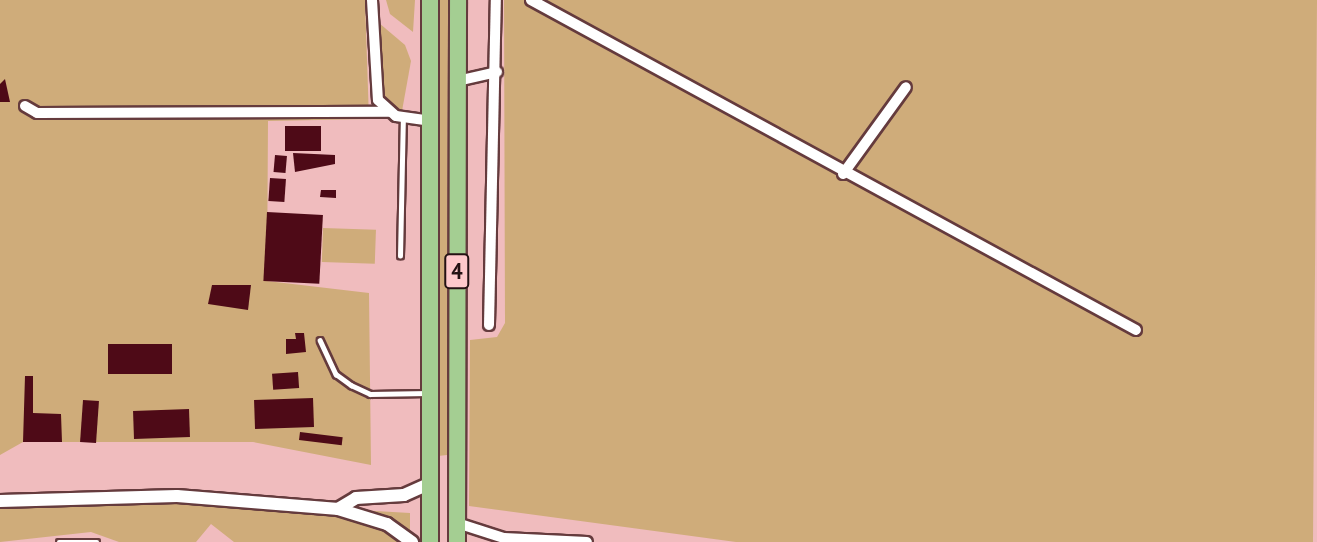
<!DOCTYPE html>
<style>
body{margin:0}
#map{position:relative;width:1317px;height:542px;overflow:hidden;background:#f0bcbe;font-family:"PT Sans Narrow",sans-serif}
div>[style]{position:absolute}
[style*='--x']{left:calc(var(--x)*1px);top:calc(var(--y)*1px);width:calc(var(--w)*1px);rotate:calc(var(--a)*1deg)}
.green>*{inset:0;background:#cfac7a;transform-origin:0 0}
.building>*{inset:0;background:#4e0a17;transform-origin:0 0}
.roads{filter:drop-shadow(2px 0 #653b3d) drop-shadow(-2px 0 #653b3d) drop-shadow(0 2px #653b3d) drop-shadow(0 -2px #653b3d)}
.service>*{height:4.5px;margin:-2.25px;padding:0 2.25px;transform-origin:2.25px;border-radius:2.25px;background:#fff}
.minor>*{height:10px;margin:-5px;padding:0 5px;transform-origin:5px;border-radius:5px;background:#fff}
.tertiary>*{height:12px;margin:-6px;padding:0 6px;transform-origin:6px;border-radius:6px;background:#fff}
.trunk>*{height:16px;margin:-8px;padding:0 8px;transform-origin:8px;border-radius:8px;background:#a4ce92}
span{translate:-50% -50%;white-space:nowrap;text-align:center;line-height:1.15;-webkit-text-stroke:7px #fec9cb;paint-order:stroke}
.shield-label span{padding:2px 5px;background:#fec9cb;border:2px solid;border-radius:5px;-webkit-text-stroke-width:0}
.shield-label{font-size:24px;color:#241213;font-weight:700}
</style>
<div id="map">
<div class="green">
<i style="clip-path:polygon(0 0,365px 0,369px 119px,268px 121px,267px 281px,369px 293px,371px 465px,253px 442px,23px 442px,0 455px)"></i>
<i style="clip-path:polygon(386px 0,415px 0,413px 32px,390px 14px)"></i>
<i style="clip-path:polygon(437px 0,448px 0,447px 455px,438px 456px)"></i>
<i style="clip-path:polygon(504px 0,1317px 0,1313px 542px,736px 542px,469px 506px,470px 340px,497px 337px,505px 323px)"></i>
<i style="clip-path:polygon(379px 23px,405px 45px,411px 61px,402px 111px,383px 100px,377px 83px)"></i>
<i style="left:323px;top:228px;width:53px;height:34px;rotate:2deg"></i>
<i style="clip-path:polygon(167px 499px,410px 513px,410px 542px,234px 542px,211px 524px,196px 542px,119px 542px,91px 532px,0 542px,0 501px)"></i>
</div>
<div class="building">
<i style="clip-path:polygon(5px 79px,10px 102px,0 102px,0 84px)"></i>
<i style="left:285px;top:126px;width:36px;height:25px"></i>
<i style="clip-path:polygon(293px 153px,335px 155px,335px 164px,295px 172px)"></i>
<i style="left:275px;top:155px;width:12px;height:17px;rotate:5deg"></i>
<i style="left:270px;top:178px;width:16px;height:23px;rotate:4deg"></i>
<i style="clip-path:polygon(321px 190px,336px 190px,336px 198px,320px 197px)"></i>
<i style="left:267px;top:212px;width:56px;height:69px;rotate:3deg"></i>
<i style="clip-path:polygon(212px 285px,251px 285px,248px 310px,208px 304px)"></i>
<i style="clip-path:polygon(295px 333px,304px 333px,306px 352px,286px 354px,286px 339px,296px 339px)"></i>
<i style="left:172px;top:344px;width:30px;height:64px;rotate:90deg"></i>
<i style="left:298px;top:372px;width:16px;height:26px;rotate:86deg"></i>
<i style="clip-path:polygon(25px 376px,33px 376px,33px 413px,61px 414px,62px 442px,23px 442px)"></i>
<i style="left:313px;top:398px;width:29px;height:59px;rotate:88deg"></i>
<i style="left:83px;top:400px;width:16px;height:42px;rotate:4deg"></i>
<i style="left:189px;top:409px;width:28px;height:56px;rotate:88deg"></i>
<i style="left:300px;top:432px;width:43px;height:8px;rotate:7deg"></i>
</div>
<div class="roads">
<div class="service">
<i style="--x:400;--y:256;--w:138;--a:-88.8"></i>
<i style="--x:320;--y:340;--w:38;--a:65"></i>
<i style="--x:336;--y:374;--w:19;--a:36"></i>
<i style="--x:351;--y:385;--w:21;--a:25"></i>
<i style="--x:370;--y:394;--w:58;--a:-1"></i>
<i style="--x:59;--y:542;--w:38;--a:0"></i>
</div>
<div class="minor">
<i style="--x:372;--y:0;--w:100;--a:86.6"></i>
<i style="--x:378;--y:100;--w:24;--a:42"></i>
<i style="--x:396;--y:116;--w:36;--a:8"></i>
<i style="--x:531;--y:0;--w:689;--a:28.61"></i>
<i style="--x:457;--y:81;--w:41;--a:-12.7"></i>
<i style="--x:25;--y:106;--w:14;--a:30"></i>
<i style="--x:37;--y:113;--w:352;--a:-0.2"></i>
<i style="--x:843;--y:174;--w:107;--a:-54.1"></i>
<i style="--x:489;--y:325;--w:325;--a:-88.8"></i>
<i style="--x:457;--y:523;--w:49;--a:17.7"></i>
<i style="--x:504;--y:538;--w:83;--a:2.8"></i>
</div>
<div class="tertiary">
<i style="--x:0;--y:501;--w:177;--a:-1.6"></i>
<i style="--x:177;--y:496;--w:162;--a:4.6"></i>
<i style="--x:338;--y:509;--w:51;--a:17"></i>
<i style="--x:387;--y:524;--w:31;--a:36"></i>
<i style="--x:338;--y:509;--w:21;--a:-31"></i>
<i style="--x:356;--y:498;--w:48;--a:-3.6"></i>
<i style="--x:404;--y:495;--w:30;--a:-24"></i>
</div>
<div class="trunk">
<i style="--x:430;--y:542;--w:542;--a:-90"></i>
<i style="--x:457;--y:542;--w:542;--a:-89.89"></i>
</div>
</div>
<div class="shield-label">
<span style="left:457px;top:271px">4</span>
</div>
</div>
